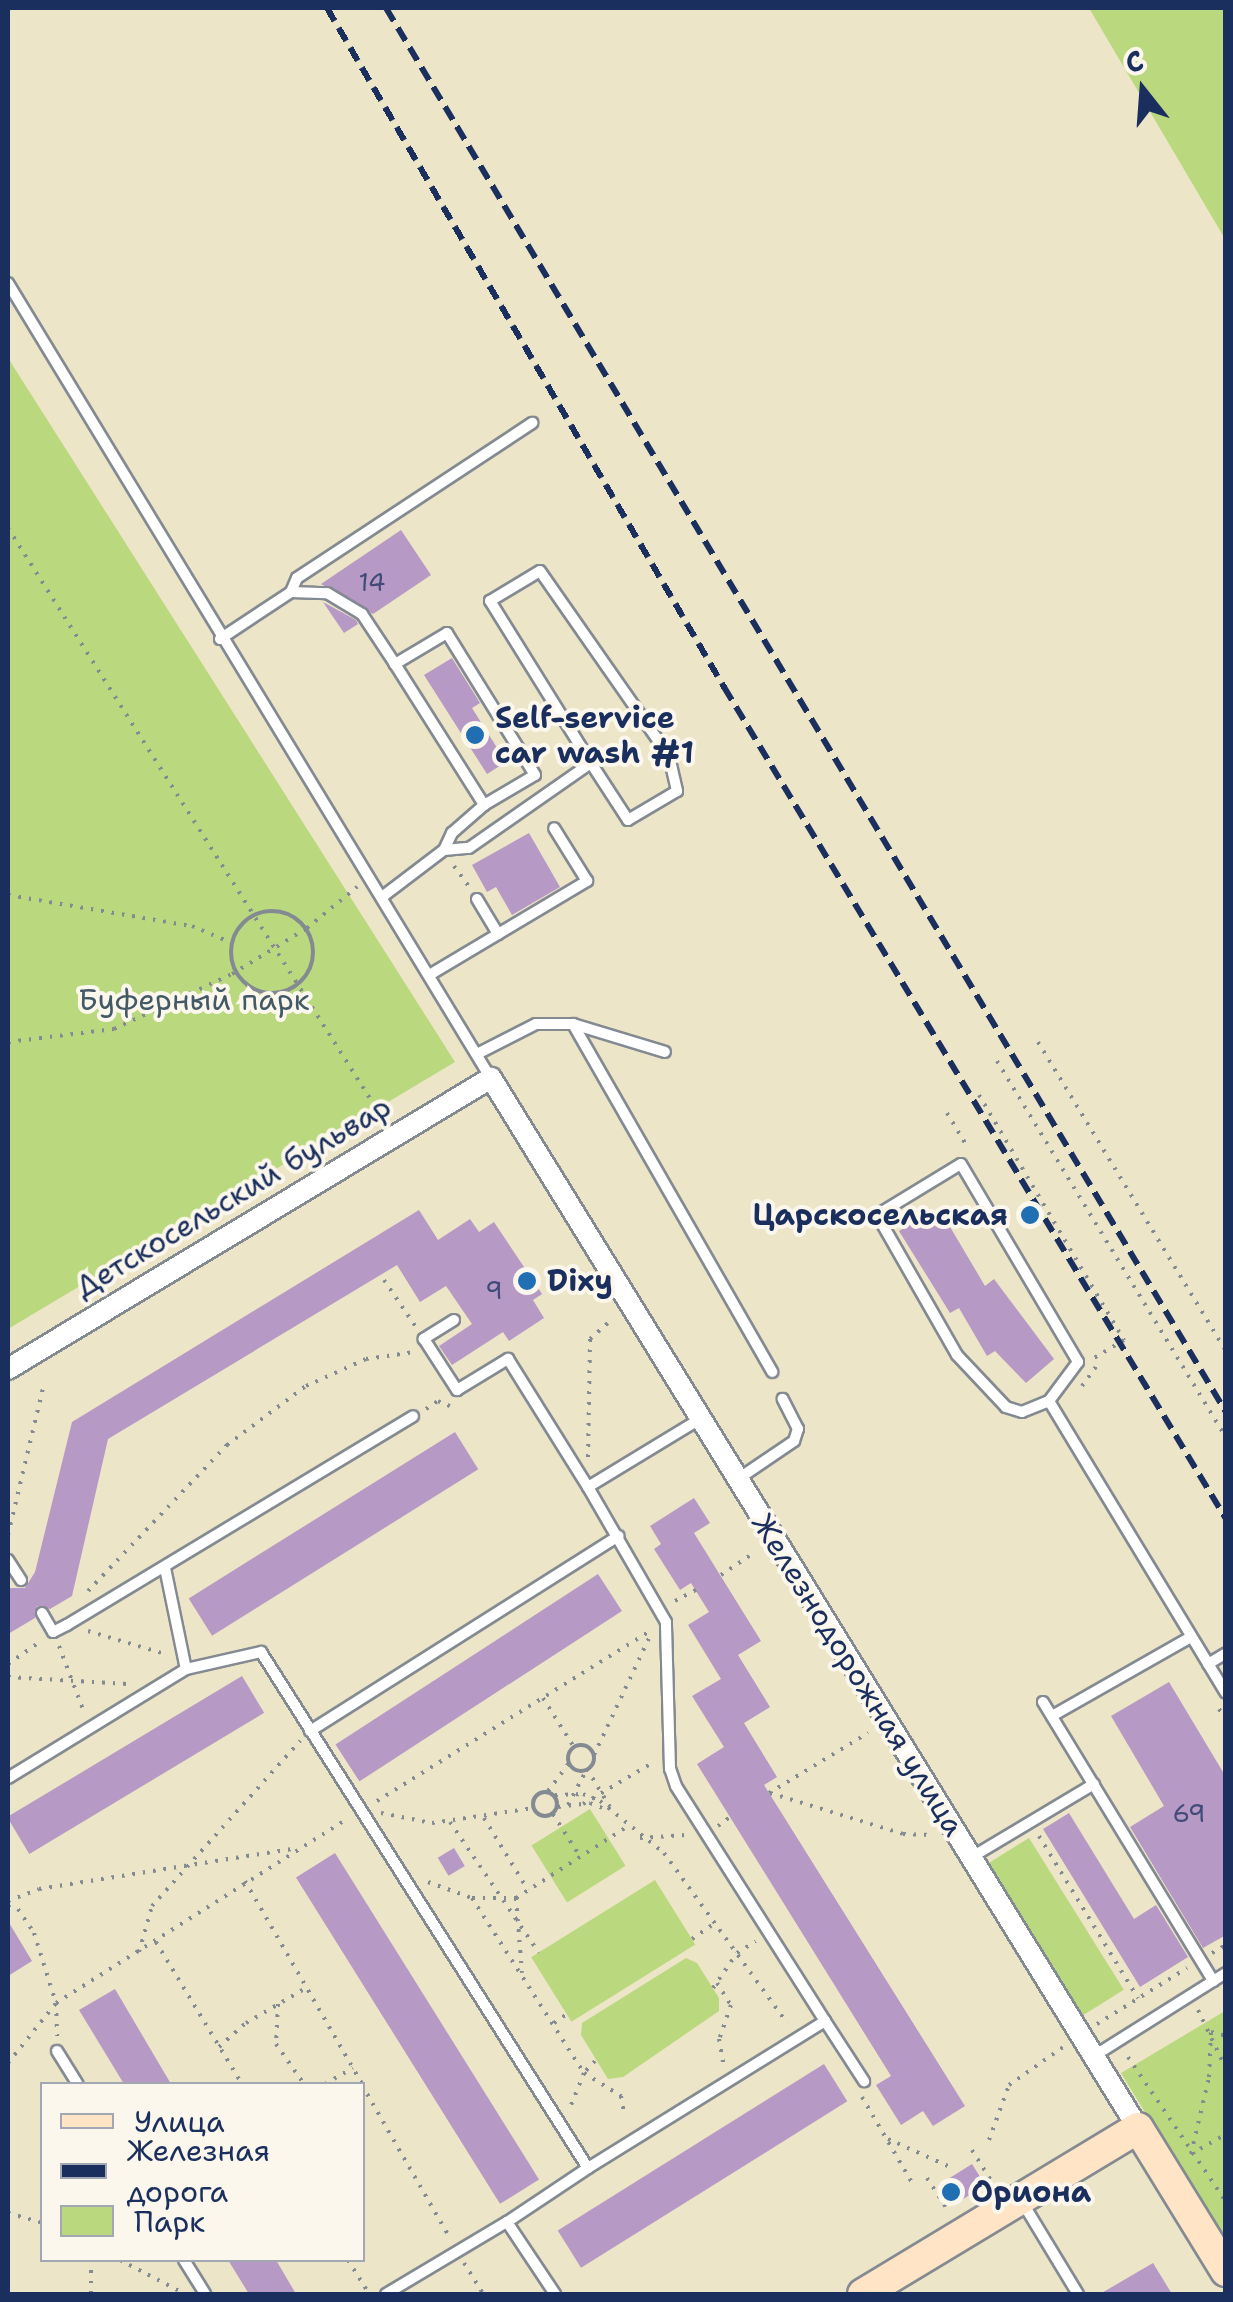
<!DOCTYPE html>
<meta charset="utf-8">
<style>
body{margin:0}
#map{position:relative;width:1233px;height:2302px;overflow:hidden;background:#ede5c7;font-family:"Shantell Sans",sans-serif}
div>[style]{position:absolute}
[style*='--x']{left:calc(var(--x)*1px);top:calc(var(--y)*1px);width:calc(var(--w)*1px);rotate:calc(var(--a)*1deg)}
.green>*{inset:0;background:#bad87e;transform-origin:0 0}
.building>*{inset:0;background:#b699c4;transform-origin:0 0}
.path>*{height:4px;margin-top:-2px;transform-origin:0;background:repeating-linear-gradient(90deg,#848a92 0 2.5px,transparent 0 10.5px)}
.path>.ring{margin:-2px;padding:0;box-sizing:content-box;background:none;border:4px solid #848a92;border-radius:50%}
.roads{filter:drop-shadow(2px 0 #848a92) drop-shadow(-2px 0 #848a92) drop-shadow(0 2px #848a92) drop-shadow(0 -2px #848a92)}
.lane>*{height:10px;margin:-5px;padding:0 5px;transform-origin:5px;border-radius:5px;background:#fff}
.street>*{height:20px;margin:-10px;padding:0 10px;transform-origin:10px;border-radius:10px;background:#fff}
.secondary>*{height:30px;margin:-15px;padding:0 15px;transform-origin:15px;border-radius:15px;background:#ffe4c6}
.rail>*{height:6px;margin-top:-3px;transform-origin:0;background:repeating-linear-gradient(90deg,#1b2f5e 0 15px,transparent 0 23px)}
.dots>*{width:28px;height:28px;translate:-50% -50%;box-sizing:border-box;border:5px solid #fbf7ec;border-radius:50%}
span{translate:-50% -50%;white-space:nowrap;text-align:center;line-height:1.15;-webkit-text-stroke:8px #fbf7ec;paint-order:stroke}
.number-label{font-size:25px;color:#424a78}
.number-label span{-webkit-text-stroke-width:0}
.poi-label{font-size:30px;color:#1b2f5e;font-weight:700}
.left{translate:0 -50%;text-align:left}
.right{translate:-100% -50%;text-align:right}
.park-label{font-size:30px;color:#435966}
.street-label{font-size:30px;color:#1b2f5e}
.frame{position:absolute;inset:0;border:10px solid #1b2f5e;pointer-events:none}
.legend{position:absolute;left:40px;top:2082px;width:325px;height:180px;box-sizing:border-box;background:#fbf7ec;border:2px solid #a1a7b3;margin:0;padding:12px 18px;list-style:none;font-size:30px;color:#1b2f5e}
.legend li{display:flex;align-items:center;gap:20px;height:50px}
.legend b{width:50px;border:2px solid #a1a7b3}
.north{position:absolute;left:1093px;top:40px;width:100px;height:100px;-webkit-text-stroke:8px #fbf7ec;paint-order:stroke;rotate:343deg;font-size:28px;font-weight:700;line-height:40px;text-align:center;color:#1b2f5e}
.north::after{content:'';display:block;margin:auto;width:35px;height:45px;background:#1b2f5e;clip-path:polygon(50% 0,100% 100%,50% 72%,0 100%)}
</style>
<div id="map">
<div class="green">
<i style="clip-path:polygon(1089px 8px,1225px 8px,1225px 239px)"></i>
<i style="clip-path:polygon(8px 358px,455px 1062px,8px 1329px)"></i>
<i style="left:590px;top:1809px;width:67px;height:69px;rotate:58deg"></i>
<i style="left:1029px;top:1838px;width:179px;height:52px;rotate:58deg"></i>
<i style="left:655px;top:1880px;width:76px;height:146px;rotate:58deg"></i>
<i style="clip-path:polygon(686px 1958px,697px 1963px,719px 1998px,719px 2011px,623px 2077px,608px 2079px,581px 2035px,582px 2023px)"></i>
<i style="clip-path:polygon(1225px 2011px,1225px 2243px,1121px 2073px)"></i>
</div>
<div class="building">
<i style="clip-path:polygon(401px 530px,431px 575px,373px 614px,321px 584px)"></i>
<i style="clip-path:polygon(323px 602px,356px 620px,358px 624px,344px 633px)"></i>
<i style="clip-path:polygon(452px 658px,480px 703px,472px 708px,506px 762px,487px 774px,424px 675px)"></i>
<i style="clip-path:polygon(529px 833px,560px 887px,512px 915px,496px 887px,487px 892px,472px 865px)"></i>
<i style="clip-path:polygon(419px 1210px,438px 1240px,470px 1219px,479px 1232px,494px 1222px,542px 1294px,533px 1300px,544px 1318px,509px 1341px,503px 1332px,452px 1365px,439px 1346px,472px 1324px,446px 1286px,420px 1302px,397px 1265px,108px 1439px,72px 1596px,50px 1609px,37px 1606px,35px 1618px,8px 1634px,8px 1588px,25px 1588px,35px 1572px,72px 1422px)"></i>
<i style="clip-path:polygon(943px 1215px,985px 1286px,994px 1279px,1054px 1359px,1026px 1383px,995px 1351px,987px 1356px,959px 1308px,950px 1313px,899px 1231px,925px 1216px,929px 1223px)"></i>
<i style="left:455px;top:1432px;width:44px;height:314px;rotate:58deg"></i>
<i style="clip-path:polygon(694px 1498px,710px 1523px,694px 1533px,761px 1641px,738px 1655px,770px 1707px,744px 1723px,777px 1777px,764px 1785px,965px 2106px,933px 2126px,923px 2111px,901px 2125px,876px 2085px,891px 2076px,697px 1764px,724px 1747px,692px 1696px,721px 1679px,688px 1625px,709px 1612px,691px 1583px,680px 1590px,654px 1549px,661px 1544px,650px 1526px)"></i>
<i style="left:598px;top:1574px;width:44px;height:313px;rotate:57deg"></i>
<i style="left:242px;top:1676px;width:43px;height:274px;rotate:59deg"></i>
<i style="clip-path:polygon(1169px 1682px,1226px 1777px,1226px 1935px,1203px 1948px,1130px 1827px,1164px 1806px,1111px 1716px)"></i>
<i style="clip-path:polygon(1069px 1813px,1134px 1919px,1156px 1905px,1188px 1957px,1140px 1987px,1043px 1829px)"></i>
<i style="left:454px;top:1848px;width:21px;height:19px;rotate:59deg"></i>
<i style="left:335px;top:1853px;width:385px;height:46px;rotate:58deg"></i>
<i style="clip-path:polygon(8px 1921px,32px 1961px,8px 1976px)"></i>
<i style="clip-path:polygon(115px 1989px,171px 2084px,124px 2084px,79px 2010px)"></i>
<i style="left:824px;top:2064px;width:44px;height:314px;rotate:58deg"></i>
<i style="left:972px;top:2164px;width:25px;height:39px;rotate:58deg"></i>
<i style="clip-path:polygon(228px 2260px,276px 2260px,296px 2294px,249px 2294px)"></i>
<i style="clip-path:polygon(1153px 2263px,1172px 2294px,1100px 2294px)"></i>
</div>
<div class="path">
<i style="--x:8;--y:528;--w:700;--a:57.6"></i>
<i style="--x:454;--y:866;--w:26;--a:54"></i>
<i style="--x:8;--y:895;--w:187;--a:9.6"></i>
<i style="--x:192;--y:926;--w:43;--a:23"></i>
<i class="ring" style="left:231px;top:911px;width:78px;height:78px"></i>
<i style="--x:8;--y:1042;--w:107;--a:-7"></i>
<i style="--x:114;--y:1029;--w:130;--a:-25"></i>
<i style="--x:232;--y:974;--w:88;--a:-31.5"></i>
<i style="--x:307;--y:928;--w:65;--a:-39.4"></i>
<i style="--x:1038;--y:1042;--w:362;--a:58.7"></i>
<i style="--x:997;--y:1061;--w:441;--a:58.7"></i>
<i style="--x:979;--y:1095;--w:285;--a:59.4"></i>
<i style="--x:1124;--y:1340;--w:35;--a:149"></i>
<i style="--x:947;--y:1113;--w:41;--a:59"></i>
<i style="--x:384;--y:1280;--w:57;--a:55.8"></i>
<i style="--x:1082;--y:1386;--w:24;--a:-54"></i>
<i style="--x:426;--y:1409;--w:14;--a:-34"></i>
<i style="--x:438;--y:1401;--w:13;--a:23"></i>
<i style="--x:588;--y:1457;--w:118;--a:-89"></i>
<i style="--x:590;--y:1339;--w:27;--a:-42"></i>
<i style="--x:8;--y:1535;--w:155;--a:-76.6"></i>
<i style="--x:721;--y:1575;--w:40;--a:-34"></i>
<i style="--x:88;--y:1591;--w:202;--a:-46.4"></i>
<i style="--x:227;--y:1445;--w:99;--a:-36.8"></i>
<i style="--x:306;--y:1386;--w:66;--a:-24.2"></i>
<i style="--x:366;--y:1359;--w:49;--a:-8.1"></i>
<i style="--x:675;--y:1601;--w:24;--a:-28"></i>
<i style="--x:88;--y:1631;--w:80;--a:16.6"></i>
<i style="--x:59;--y:1646;--w:71;--a:69.3"></i>
<i style="--x:8;--y:1664;--w:40;--a:-34.9"></i>
<i style="--x:8;--y:1677;--w:120;--a:3.3"></i>
<i style="--x:543;--y:1698;--w:58;--a:57.7"></i>
<i style="--x:1219;--y:1709;--w:12;--a:55"></i>
<i class="ring" style="left:568px;top:1745px;width:22px;height:22px"></i>
<i style="--x:594;--y:1755;--w:129;--a:-64.8"></i>
<i style="--x:548;--y:1791;--w:35;--a:-53"></i>
<i class="ring" style="left:533px;top:1792px;width:20px;height:20px"></i>
<i style="--x:769;--y:1793;--w:116;--a:-31.2"></i>
<i style="--x:770;--y:1793;--w:139;--a:17.1"></i>
<i style="--x:903;--y:1834;--w:28;--a:2"></i>
<i style="--x:555;--y:1795;--w:28;--a:-2"></i>
<i style="--x:583;--y:1794;--w:18;--a:22"></i>
<i style="--x:600;--y:1801;--w:82;--a:39.1"></i>
<i style="--x:664;--y:1853;--w:210;--a:54.1"></i>
<i style="--x:377;--y:1801;--w:320;--a:-31.9"></i>
<i style="--x:583;--y:1804;--w:80;--a:-30.7"></i>
<i style="--x:568;--y:1805;--w:41;--a:-62.2"></i>
<i style="--x:587;--y:1769;--w:44;--a:58.8"></i>
<i style="--x:558;--y:1807;--w:32;--a:-7"></i>
<i style="--x:590;--y:1803;--w:18;--a:22"></i>
<i style="--x:381;--y:1813;--w:52;--a:11.1"></i>
<i style="--x:432;--y:1823;--w:103;--a:-8.4"></i>
<i style="--x:553;--y:1814;--w:49;--a:57.6"></i>
<i style="--x:484;--y:1818;--w:84;--a:58.6"></i>
<i style="--x:450;--y:1822;--w:158;--a:55.8"></i>
<i style="--x:718;--y:1826;--w:15;--a:-37"></i>
<i style="--x:1039;--y:1836;--w:190;--a:58.6"></i>
<i style="--x:640;--y:1838;--w:46;--a:-3.7"></i>
<i style="--x:245;--y:1881;--w:234;--a:60"></i>
<i style="--x:428;--y:1882;--w:47;--a:20"></i>
<i style="--x:472;--y:1898;--w:44;--a:0"></i>
<i style="--x:516;--y:1898;--w:133;--a:-32.7"></i>
<i style="--x:472;--y:1898;--w:208;--a:57.4"></i>
<i style="--x:584;--y:2073;--w:37;--a:112"></i>
<i style="--x:516;--y:1898;--w:75;--a:85.4"></i>
<i style="--x:8;--y:1901;--w:33;--a:-21"></i>
<i style="--x:39;--y:1889;--w:261;--a:-9"></i>
<i style="--x:8;--y:1907;--w:10;--a:11"></i>
<i style="--x:18;--y:1909;--w:29;--a:56"></i>
<i style="--x:34;--y:1933;--w:73;--a:72.6"></i>
<i style="--x:56;--y:2003;--w:33;--a:88"></i>
<i style="--x:692;--y:1939;--w:29;--a:-35"></i>
<i style="--x:156;--y:1942;--w:166;--a:58.8"></i>
<i style="--x:139;--y:1952;--w:48;--a:-74.2"></i>
<i style="--x:152;--y:1906;--w:222;--a:-48.1"></i>
<i style="--x:1212;--y:1953;--w:16;--a:-30"></i>
<i style="--x:717;--y:1983;--w:26;--a:58"></i>
<i style="--x:731;--y:2005;--w:36;--a:109"></i>
<i style="--x:719;--y:2039;--w:27;--a:80"></i>
<i style="--x:713;--y:1988;--w:42;--a:-55.6"></i>
<i style="--x:737;--y:1953;--w:22;--a:-32"></i>
<i style="--x:278;--y:2004;--w:40;--a:92.9"></i>
<i style="--x:276;--y:2044;--w:49;--a:55"></i>
<i style="--x:1198;--y:2010;--w:65;--a:64.6"></i>
<i style="--x:554;--y:2023;--w:16;--a:-35"></i>
<i style="--x:1097;--y:2024;--w:106;--a:-31.9"></i>
<i style="--x:219;--y:2047;--w:36;--a:-42"></i>
<i style="--x:246;--y:2023;--w:69;--a:-30.3"></i>
<i style="--x:1128;--y:2057;--w:175;--a:55.9"></i>
<i style="--x:595;--y:2061;--w:16;--a:133"></i>
<i style="--x:584;--y:2073;--w:44;--a:31.9"></i>
<i style="--x:621;--y:2096;--w:17;--a:80"></i>
<i style="--x:8;--y:2063;--w:77;--a:-51.3"></i>
<i style="--x:56;--y:2003;--w:344;--a:-32.3"></i>
<i style="--x:325;--y:2084;--w:32;--a:-30"></i>
<i style="--x:362;--y:2085;--w:177;--a:60.1"></i>
<i style="--x:862;--y:2097;--w:103;--a:59.7"></i>
<i style="--x:888;--y:2139;--w:66;--a:24.2"></i>
<i style="--x:989;--y:2140;--w:59;--a:-70"></i>
<i style="--x:1009;--y:2085;--w:66;--a:-35.1"></i>
<i style="--x:972;--y:2150;--w:39;--a:58"></i>
<i style="--x:1191;--y:2154;--w:79;--a:-76.8"></i>
<i style="--x:1209;--y:2077;--w:45;--a:-87.5"></i>
<i style="--x:1211;--y:2032;--w:16;--a:15"></i>
<i style="--x:1191;--y:2154;--w:40;--a:-29.7"></i>
<i style="--x:927;--y:2178;--w:40;--a:57.1"></i>
<i style="--x:8;--y:2213;--w:35;--a:16"></i>
<i style="--x:120;--y:2260;--w:73;--a:27.6"></i>
<i style="--x:348;--y:2260;--w:40;--a:58"></i>
<i style="--x:464;--y:2263;--w:36;--a:58"></i>
<i style="--x:91;--y:2294;--w:34;--a:-90"></i>
</div>
<div class="roads">
<div class="lane">
<i style="--x:8;--y:283;--w:929;--a:58.74"></i>
<i style="--x:291;--y:592;--w:36;--a:2"></i>
<i style="--x:327;--y:593;--w:41;--a:31"></i>
<i style="--x:362;--y:614;--w:60;--a:56.6"></i>
<i style="--x:220;--y:639;--w:85;--a:-33.5"></i>
<i style="--x:291;--y:592;--w:15;--a:-67"></i>
<i style="--x:297;--y:578;--w:282;--a:-33.4"></i>
<i style="--x:444;--y:850;--w:25;--a:-5"></i>
<i style="--x:469;--y:848;--w:149;--a:-34.9"></i>
<i style="--x:591;--y:763;--w:191;--a:-121.9"></i>
<i style="--x:490;--y:601;--w:58;--a:-31"></i>
<i style="--x:540;--y:571;--w:226;--a:55.1"></i>
<i style="--x:669;--y:756;--w:36;--a:77"></i>
<i style="--x:677;--y:791;--w:57;--a:149.4"></i>
<i style="--x:628;--y:820;--w:68;--a:-123"></i>
<i style="--x:382;--y:897;--w:78;--a:-37.2"></i>
<i style="--x:444;--y:850;--w:19;--a:-65"></i>
<i style="--x:452;--y:833;--w:43;--a:-41.2"></i>
<i style="--x:484;--y:805;--w:59;--a:-30.5"></i>
<i style="--x:535;--y:775;--w:167;--a:-121.8"></i>
<i style="--x:447;--y:633;--w:61;--a:149.2"></i>
<i style="--x:395;--y:664;--w:167;--a:57.7"></i>
<i style="--x:477;--y:899;--w:41;--a:59"></i>
<i style="--x:431;--y:974;--w:182;--a:-30.8"></i>
<i style="--x:587;--y:881;--w:62;--a:-121.9"></i>
<i style="--x:573;--y:1024;--w:96;--a:16.9"></i>
<i style="--x:477;--y:1054;--w:66;--a:-27"></i>
<i style="--x:536;--y:1024;--w:37;--a:0"></i>
<i style="--x:573;--y:1024;--w:401;--a:60.2"></i>
<i style="--x:961;--y:1164;--w:230;--a:59.4"></i>
<i style="--x:1078;--y:1362;--w:49;--a:126.6"></i>
<i style="--x:1049;--y:1401;--w:29;--a:158"></i>
<i style="--x:1022;--y:1412;--w:17;--a:-163"></i>
<i style="--x:1006;--y:1407;--w:71;--a:-133.3"></i>
<i style="--x:957;--y:1355;--w:161;--a:-119.7"></i>
<i style="--x:877;--y:1215;--w:98;--a:-31.3"></i>
<i style="--x:454;--y:1320;--w:36;--a:148"></i>
<i style="--x:424;--y:1339;--w:61;--a:57.1"></i>
<i style="--x:457;--y:1390;--w:60;--a:-31.3"></i>
<i style="--x:508;--y:1359;--w:151;--a:58"></i>
<i style="--x:1049;--y:1401;--w:341;--a:58.8"></i>
<i style="--x:738;--y:1479;--w:68;--a:-34.2"></i>
<i style="--x:794;--y:1441;--w:13;--a:-72"></i>
<i style="--x:798;--y:1429;--w:34;--a:-117"></i>
<i style="--x:8;--y:1560;--w:24;--a:57"></i>
<i style="--x:165;--y:1568;--w:103;--a:78.3"></i>
<i style="--x:42;--y:1613;--w:22;--a:60"></i>
<i style="--x:53;--y:1632;--w:16;--a:-27"></i>
<i style="--x:67;--y:1625;--w:404;--a:-31.1"></i>
<i style="--x:1208;--y:1664;--w:21;--a:-31"></i>
<i style="--x:1043;--y:1702;--w:327;--a:58.6"></i>
<i style="--x:1052;--y:1716;--w:160;--a:-29.6"></i>
<i style="--x:310;--y:1731;--w:365;--a:-32.3"></i>
<i style="--x:8;--y:1778;--w:209;--a:-31.5"></i>
<i style="--x:186;--y:1669;--w:77;--a:-12.8"></i>
<i style="--x:261;--y:1652;--w:611;--a:57.64"></i>
<i style="--x:588;--y:2168;--w:97;--a:146.3"></i>
<i style="--x:507;--y:2222;--w:87;--a:56.3"></i>
<i style="--x:972;--y:1857;--w:142;--a:-30.9"></i>
<i style="--x:825;--y:2021;--w:72;--a:57"></i>
<i style="--x:57;--y:2051;--w:39;--a:58"></i>
<i style="--x:1094;--y:2056;--w:156;--a:-32.2"></i>
<i style="--x:588;--y:2168;--w:279;--a:-31.8"></i>
<i style="--x:825;--y:2021;--w:278;--a:-122.4"></i>
<i style="--x:676;--y:1786;--w:18;--a:-109"></i>
<i style="--x:670;--y:1769;--w:147;--a:-91.6"></i>
<i style="--x:666;--y:1622;--w:156;--a:-120"></i>
<i style="--x:588;--y:1487;--w:131;--a:-31.3"></i>
<i style="--x:1021;--y:2200;--w:110;--a:58.8"></i>
<i style="--x:184;--y:2260;--w:40;--a:58"></i>
<i style="--x:386;--y:2294;--w:141;--a:-30.8"></i>
</div>
<div class="street">
<i style="--x:8;--y:1369;--w:564;--a:-31.07"></i>
<i style="--x:491;--y:1078;--w:1233;--a:58.36"></i>
</div>
<div class="secondary">
<i style="--x:863;--y:2294;--w:321;--a:-31.1"></i>
<i style="--x:1138;--y:2128;--w:168;--a:58.4"></i>
</div>
</div>
<div class="rail">
<i style="--x:327;--y:8;--w:787;--a:59.69"></i>
<i style="--x:724;--y:687;--w:972;--a:58.89"></i>
<i style="--x:386;--y:8;--w:1636;--a:59.11"></i>
</div>
<div class="dots">
<i style="left:475px;top:735px;background:#1f6fb2"></i>
<i style="left:1030px;top:1215px;background:#1f6fb2"></i>
<i style="left:527px;top:1281px;background:#1f6fb2"></i>
<i style="left:951px;top:2192px;background:#1f6fb2"></i>
</div>
<div class="number-label">
<span style="left:372px;top:582px">14</span>
<span style="left:494px;top:1290px">9</span>
<span style="left:1189px;top:1813px">69</span>
</div>
<div class="poi-label">
<span class="left" style="left:495px;top:735px">Self-service<br>car wash #1</span>
<span class="right" style="left:1008px;top:1215px">Царскосельская</span>
<span class="left" style="left:547px;top:1281px">Dixy</span>
<span class="left" style="left:971px;top:2192px">Ориона</span>
</div>
<div class="park-label">
<span style="left:194px;top:1000px">Буферный парк</span>
</div>
<div class="street-label">
<span style="left:233px;top:1197px;rotate:-31deg">Детскосельский бульвар</span>
<span style="left:858px;top:1675px;rotate:58deg">Железнодорожная улица</span>
</div>
<div class="frame"></div>
<ul class="legend">
<li><b style="height:12px;background:#ffe4c6"></b>Улица</li>
<li><b style="height:12px;background:#1b2f5e"></b>Железная дорога</li>
<li><b style="height:28px;background:#bad87e"></b>Парк</li>
</ul>
<div class="north">С</div>
</div>
